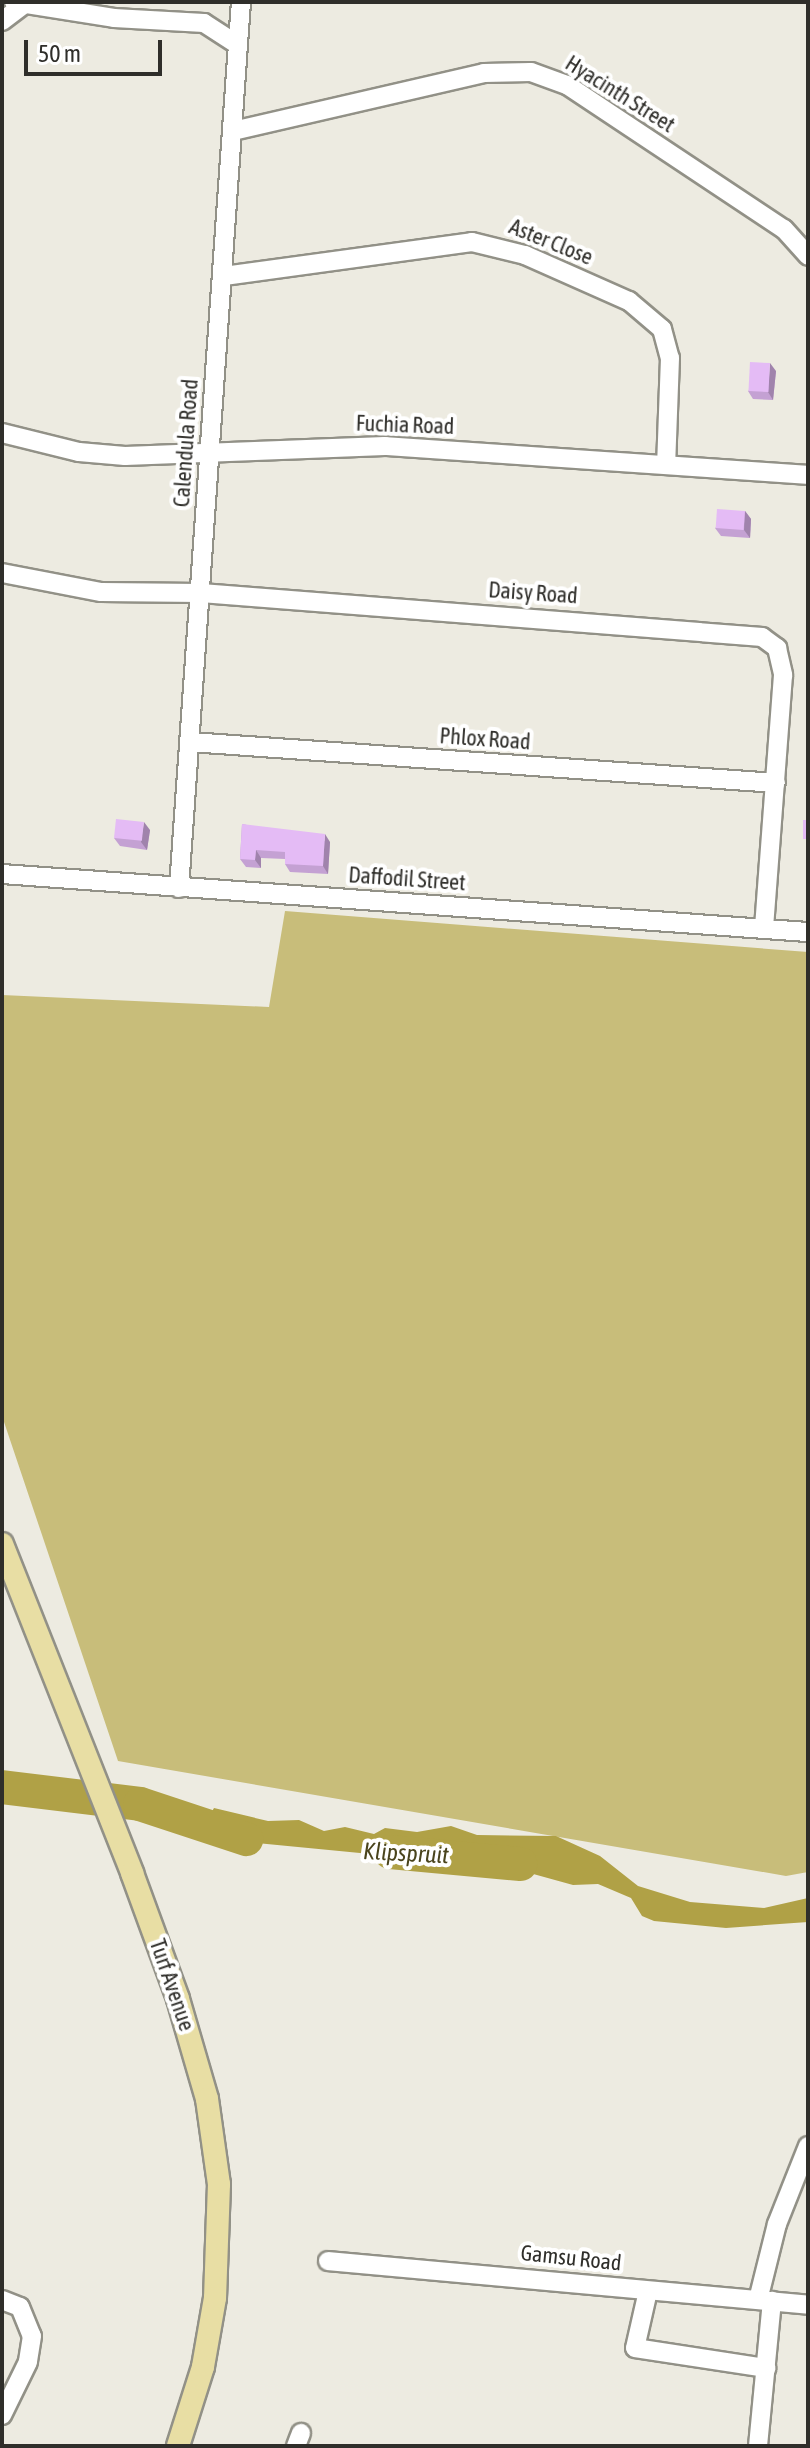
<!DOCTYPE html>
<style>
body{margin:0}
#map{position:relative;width:810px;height:2448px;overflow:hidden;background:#edebe1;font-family:"Asap Condensed",sans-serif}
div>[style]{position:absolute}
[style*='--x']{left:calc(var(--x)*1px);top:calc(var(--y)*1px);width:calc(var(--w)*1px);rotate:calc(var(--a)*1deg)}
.green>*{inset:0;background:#c8bd7a}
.water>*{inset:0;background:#b0a146}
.river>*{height:34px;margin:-17px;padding:0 17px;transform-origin:17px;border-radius:17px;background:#b0a146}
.roads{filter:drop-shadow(2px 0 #929187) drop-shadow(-2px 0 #929187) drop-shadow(0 2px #929187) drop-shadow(0 -2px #929187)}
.minor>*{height:18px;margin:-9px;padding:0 9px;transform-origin:9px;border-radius:9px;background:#fff}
.major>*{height:22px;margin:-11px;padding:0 11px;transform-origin:11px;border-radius:11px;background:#e8dea4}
.wall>*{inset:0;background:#c4a1d3}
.shaded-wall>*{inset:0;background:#a083ac}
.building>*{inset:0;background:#e4bbf5;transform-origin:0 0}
span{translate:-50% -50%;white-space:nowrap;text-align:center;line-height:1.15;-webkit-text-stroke:8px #fff;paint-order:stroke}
.street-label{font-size:22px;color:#2f2e2a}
.water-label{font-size:24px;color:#4a441d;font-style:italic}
.frame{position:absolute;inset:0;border:4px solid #2f2e2a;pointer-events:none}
.scale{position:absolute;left:24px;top:40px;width:138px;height:36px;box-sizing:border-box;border:4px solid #2f2e2a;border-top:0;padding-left:10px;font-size:24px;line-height:28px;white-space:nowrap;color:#2f2e2a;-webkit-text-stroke:6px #fff;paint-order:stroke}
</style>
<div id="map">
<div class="green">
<i style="clip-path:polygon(285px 911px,808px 952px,808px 1872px,786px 1876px,118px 1761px,2px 1416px,2px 995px,269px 1007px)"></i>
</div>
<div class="water">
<i style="clip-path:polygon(214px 1808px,268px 1821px,299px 1820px,324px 1831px,345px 1827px,374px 1834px,385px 1828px,417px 1832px,451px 1826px,477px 1835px,556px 1836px,600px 1856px,638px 1886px,690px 1902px,764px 1908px,808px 1898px,808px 1922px,726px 1928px,654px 1921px,642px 1916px,631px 1898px,598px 1884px,573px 1885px,447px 1850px,422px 1859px,237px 1841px,202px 1829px)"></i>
</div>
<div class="river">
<i style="--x:2;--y:1787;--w:139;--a:7"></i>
<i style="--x:140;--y:1804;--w:112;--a:18.3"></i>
<i style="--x:390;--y:1852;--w:131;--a:5.3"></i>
</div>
<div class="roads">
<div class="minor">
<i style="--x:14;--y:2;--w:101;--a:9.1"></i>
<i style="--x:114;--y:18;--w:90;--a:3.2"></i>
<i style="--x:204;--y:23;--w:40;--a:32.9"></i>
<i style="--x:2;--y:21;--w:31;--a:-37"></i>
<i style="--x:233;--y:131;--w:258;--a:-13"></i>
<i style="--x:484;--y:73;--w:47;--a:-1.2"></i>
<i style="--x:531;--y:72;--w:38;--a:20"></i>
<i style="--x:567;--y:85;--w:260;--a:33.6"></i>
<i style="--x:784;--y:229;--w:36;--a:48"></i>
<i style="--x:224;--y:276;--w:250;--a:-7.8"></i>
<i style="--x:472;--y:242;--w:55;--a:13.8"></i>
<i style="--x:525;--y:255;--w:114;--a:23.9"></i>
<i style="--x:629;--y:301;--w:43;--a:40.3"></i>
<i style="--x:662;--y:329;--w:30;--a:75"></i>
<i style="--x:670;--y:358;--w:107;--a:92.1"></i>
<i style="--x:2;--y:433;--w:79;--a:13.9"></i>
<i style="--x:79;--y:452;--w:46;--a:5"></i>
<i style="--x:125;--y:456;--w:260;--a:-2.2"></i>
<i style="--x:385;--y:446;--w:424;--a:3.9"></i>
<i style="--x:2;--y:573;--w:101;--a:10.9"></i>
<i style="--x:101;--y:592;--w:100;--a:0.6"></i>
<i style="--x:201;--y:593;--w:563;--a:4.48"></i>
<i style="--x:762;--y:637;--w:19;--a:36"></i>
<i style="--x:777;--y:648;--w:28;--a:77"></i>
<i style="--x:783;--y:675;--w:254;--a:94.3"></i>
<i style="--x:190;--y:742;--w:587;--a:4"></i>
<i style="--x:2;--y:874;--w:808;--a:4.12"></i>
<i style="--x:179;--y:888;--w:888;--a:-86"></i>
<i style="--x:328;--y:2261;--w:482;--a:5.2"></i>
<i style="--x:648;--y:2291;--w:58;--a:102.8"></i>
<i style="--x:635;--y:2348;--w:133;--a:8.7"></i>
<i style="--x:2;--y:2300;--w:19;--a:21"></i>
<i style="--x:20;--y:2307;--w:31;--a:68"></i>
<i style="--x:32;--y:2336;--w:26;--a:99"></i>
<i style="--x:28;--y:2362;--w:59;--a:116.1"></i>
<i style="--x:758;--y:2300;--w:78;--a:-76"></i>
<i style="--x:777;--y:2224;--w:84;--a:-68.3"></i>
<i style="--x:296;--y:2446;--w:14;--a:-69"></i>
<i style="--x:758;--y:2446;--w:146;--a:-84.5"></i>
</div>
<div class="major">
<i style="--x:2;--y:1544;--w:354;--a:68.4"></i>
<i style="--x:132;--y:1873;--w:134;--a:69.9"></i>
<i style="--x:178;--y:1999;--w:104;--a:73.8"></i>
<i style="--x:207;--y:2099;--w:86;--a:82"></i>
<i style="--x:219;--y:2184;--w:114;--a:92"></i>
<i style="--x:215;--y:2298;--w:70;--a:99.9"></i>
<i style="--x:203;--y:2367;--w:83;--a:107.6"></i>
</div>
</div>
<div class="wall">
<i style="clip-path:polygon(776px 371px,773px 400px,753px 399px,748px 391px)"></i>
<i style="clip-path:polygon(745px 511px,751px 519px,750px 538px,721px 536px,715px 528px)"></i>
<i style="clip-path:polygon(242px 824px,330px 842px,328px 874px,290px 872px,285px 864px,285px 859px,261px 858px,261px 868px,246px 867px,240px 859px)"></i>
<i style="clip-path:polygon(150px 830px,147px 850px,120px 846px,114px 838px)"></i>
</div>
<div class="shaded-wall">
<i style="clip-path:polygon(770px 363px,776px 371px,773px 400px,768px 392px)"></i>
<i style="clip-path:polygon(745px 511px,751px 519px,750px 538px,744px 530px)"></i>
<i style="clip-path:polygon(144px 822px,150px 830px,147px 850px,141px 842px)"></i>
<i style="clip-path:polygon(325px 834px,330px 842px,328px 874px,323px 866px)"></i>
<i style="clip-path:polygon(256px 850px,261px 858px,261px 868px,255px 860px)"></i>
</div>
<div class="building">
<i style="left:750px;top:362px;width:20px;height:29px;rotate:3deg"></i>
<i style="left:717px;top:509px;width:28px;height:19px;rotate:4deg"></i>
<i style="left:116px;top:819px;width:28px;height:19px;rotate:6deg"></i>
<i style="left:803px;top:820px;width:5px;height:19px"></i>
<i style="clip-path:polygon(242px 824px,325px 834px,323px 866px,285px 864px,285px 852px,256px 850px,255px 860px,240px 859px)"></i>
<i style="clip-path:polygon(808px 868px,808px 892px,806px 892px)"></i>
</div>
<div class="street-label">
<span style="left:620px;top:94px;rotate:32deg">Hyacinth Street</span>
<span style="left:551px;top:242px;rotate:22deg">Aster Close</span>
<span style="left:405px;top:425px;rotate:2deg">Fuchia Road</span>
<span style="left:186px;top:443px;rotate:-86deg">Calendula Road</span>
<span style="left:533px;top:593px;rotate:4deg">Daisy Road</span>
<span style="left:485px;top:739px;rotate:4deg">Phlox Road</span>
<span style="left:407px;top:879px;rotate:4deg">Daffodil Street</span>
<span style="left:172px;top:1985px;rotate:71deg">Turf Avenue</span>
<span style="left:571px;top:2258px;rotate:6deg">Gamsu Road</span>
</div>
<div class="water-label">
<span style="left:406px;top:1853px;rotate:3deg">Klipspruit</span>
</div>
<div class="frame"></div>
<div class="scale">50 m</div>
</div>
